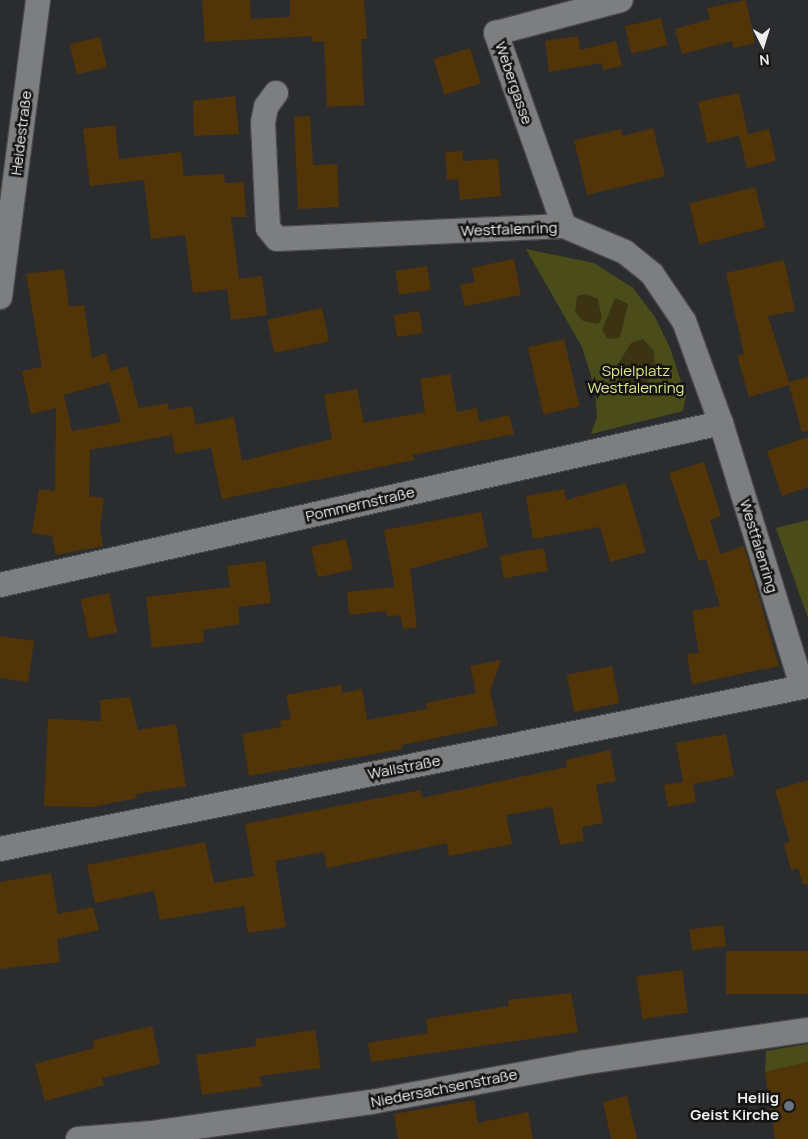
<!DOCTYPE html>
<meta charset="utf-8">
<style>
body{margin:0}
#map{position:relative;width:808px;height:1139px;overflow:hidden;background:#2b2c2e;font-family:Manrope,sans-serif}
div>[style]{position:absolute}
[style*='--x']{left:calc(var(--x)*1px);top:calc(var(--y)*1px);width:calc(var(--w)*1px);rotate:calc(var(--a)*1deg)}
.green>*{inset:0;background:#4a4d19}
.sand>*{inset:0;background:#3b3312}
.building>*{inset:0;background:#523409;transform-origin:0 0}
.roads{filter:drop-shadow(1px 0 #47484a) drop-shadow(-1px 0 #47484a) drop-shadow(0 1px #47484a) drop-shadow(0 -1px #47484a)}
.street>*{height:24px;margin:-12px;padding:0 12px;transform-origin:12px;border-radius:12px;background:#7c7e80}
.dots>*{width:14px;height:14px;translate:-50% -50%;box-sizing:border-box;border:2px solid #141415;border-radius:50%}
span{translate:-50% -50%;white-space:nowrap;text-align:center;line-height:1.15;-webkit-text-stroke:5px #141415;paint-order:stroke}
.street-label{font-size:15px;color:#ecedee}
.park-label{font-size:15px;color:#dee689}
.poi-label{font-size:15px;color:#ecedee;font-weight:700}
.right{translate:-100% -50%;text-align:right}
.north{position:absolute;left:738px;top:20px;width:50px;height:50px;-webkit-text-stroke:4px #141415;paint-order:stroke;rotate:175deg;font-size:14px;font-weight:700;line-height:20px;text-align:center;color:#ecedee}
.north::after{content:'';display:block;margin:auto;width:18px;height:22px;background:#ecedee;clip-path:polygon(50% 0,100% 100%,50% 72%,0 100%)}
</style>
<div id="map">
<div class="green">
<i style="clip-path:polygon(526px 249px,594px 263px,633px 288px,655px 317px,670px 348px,686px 396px,683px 411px,591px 434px,597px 417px,595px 389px,582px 347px)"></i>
<i style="clip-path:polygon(808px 520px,808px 618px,776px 528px)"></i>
<i style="clip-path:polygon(808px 1044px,808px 1062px,765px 1072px,766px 1051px)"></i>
</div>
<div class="sand">
<i style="clip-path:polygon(586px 294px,598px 299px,602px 318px,598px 324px,583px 321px,575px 312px,577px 296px)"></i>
<i style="clip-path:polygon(615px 298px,628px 304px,620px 337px,615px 339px,607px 338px,602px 330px)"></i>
<i style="clip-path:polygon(643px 339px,654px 351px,655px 370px,645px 386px,628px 393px,620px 385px,616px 367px,631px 343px)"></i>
</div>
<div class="building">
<i style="clip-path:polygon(202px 0,250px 0,251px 19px,290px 17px,290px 0,364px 0,367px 39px,361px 39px,364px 105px,327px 107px,324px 41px,312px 42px,312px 36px,205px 42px)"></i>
<i style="clip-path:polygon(746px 0,755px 43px,733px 48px,732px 41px,682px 54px,675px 29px,710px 19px,707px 8px)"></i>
<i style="left:661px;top:18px;width:28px;height:37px;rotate:77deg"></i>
<i style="clip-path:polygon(578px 36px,580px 50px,616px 41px,622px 66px,603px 70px,601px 63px,549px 72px,545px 41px)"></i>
<i style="left:100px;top:37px;width:31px;height:31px;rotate:77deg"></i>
<i style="left:470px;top:48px;width:37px;height:38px;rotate:73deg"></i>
<i style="clip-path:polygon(739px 93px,748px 134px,769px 129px,776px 161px,747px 168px,739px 136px,707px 143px,698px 102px)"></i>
<i style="clip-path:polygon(235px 96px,239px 134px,194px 136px,193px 101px)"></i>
<i style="clip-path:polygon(310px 116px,313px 165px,337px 164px,339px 207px,298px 209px,294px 117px)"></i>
<i style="clip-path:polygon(115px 125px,119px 159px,181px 152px,184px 176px,224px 174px,225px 183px,244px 182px,246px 217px,231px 217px,239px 279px,262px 276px,267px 315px,231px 320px,227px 289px,193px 293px,185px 235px,151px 239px,144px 180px,90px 186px,83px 129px)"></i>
<i style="clip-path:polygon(653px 128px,665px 176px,587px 195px,574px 140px,621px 129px,622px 136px)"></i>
<i style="clip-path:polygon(462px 151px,463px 161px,498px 159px,501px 196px,460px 200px,458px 179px,447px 180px,445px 152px)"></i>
<i style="left:755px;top:187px;width:42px;height:68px;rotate:76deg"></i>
<i style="clip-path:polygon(514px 259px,521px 295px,465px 306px,460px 285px,475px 282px,472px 268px)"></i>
<i style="clip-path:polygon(784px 260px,795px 311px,768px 316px,789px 382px,808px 377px,808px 431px,802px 432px,789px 385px,749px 397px,737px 356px,744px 354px,726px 273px)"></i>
<i style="left:427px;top:266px;width:24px;height:32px;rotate:81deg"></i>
<i style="clip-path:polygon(evenodd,64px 269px,69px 307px,84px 305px,92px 358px,106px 353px,111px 371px,127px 366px,139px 408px,168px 403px,169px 410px,192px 406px,196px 425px,234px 417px,242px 461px,332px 439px,324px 395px,357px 389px,364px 423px,425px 412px,420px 379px,450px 374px,457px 412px,477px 408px,479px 422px,509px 415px,514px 434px,413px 455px,414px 460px,222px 499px,211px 448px,175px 454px,172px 435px,90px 450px,89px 496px,104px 498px,100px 528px,103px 546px,56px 555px,52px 536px,32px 533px,39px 489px,55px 491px,56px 408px,31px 414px,22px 371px,42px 367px,26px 274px,64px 269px,109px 382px,121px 422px,72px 431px,64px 395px,109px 382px)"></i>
<i style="left:322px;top:308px;width:34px;height:56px;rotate:78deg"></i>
<i style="left:419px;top:311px;width:22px;height:26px;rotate:80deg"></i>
<i style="left:564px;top:339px;width:69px;height:37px;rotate:77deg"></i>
<i style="clip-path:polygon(808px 437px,808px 487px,782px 496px,767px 451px)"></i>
<i style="clip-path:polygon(704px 462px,721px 516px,710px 520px,720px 554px,744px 546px,779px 666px,692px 684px,687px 654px,699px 653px,692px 611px,720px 606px,706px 559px,699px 561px,669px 473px)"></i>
<i style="clip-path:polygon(626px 483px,646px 552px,610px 562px,600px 527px,533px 539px,526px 496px,564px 489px,566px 500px)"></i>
<i style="clip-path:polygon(481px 512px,488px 547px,410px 569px,417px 627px,403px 629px,400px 615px,388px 617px,385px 611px,349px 615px,347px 592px,395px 587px,384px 530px)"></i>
<i style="left:346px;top:539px;width:31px;height:36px;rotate:77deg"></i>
<i style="left:544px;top:548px;width:23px;height:45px;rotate:80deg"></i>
<i style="clip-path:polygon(265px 561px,271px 603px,238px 607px,240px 624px,203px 630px,204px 642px,152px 648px,146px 597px,230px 587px,227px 566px)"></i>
<i style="left:109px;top:593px;width:40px;height:29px;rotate:78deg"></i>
<i style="clip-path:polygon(0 636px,34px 641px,28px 682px,0 678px)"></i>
<i style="clip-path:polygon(501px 660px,490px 691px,498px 725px,402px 745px,402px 749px,249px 776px,242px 734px,281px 727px,280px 721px,291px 719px,286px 695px,342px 685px,342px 693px,362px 689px,367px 720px,427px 709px,426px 703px,476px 693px,470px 666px)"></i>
<i style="left:612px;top:666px;width:38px;height:46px;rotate:79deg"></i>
<i style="clip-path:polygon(130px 697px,138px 730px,176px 724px,186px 786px,136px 794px,137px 798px,92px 807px,44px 806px,48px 719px,101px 721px,100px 700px)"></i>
<i style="clip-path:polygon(726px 734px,734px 776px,693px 784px,696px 802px,668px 807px,664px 785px,683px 782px,676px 743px)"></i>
<i style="clip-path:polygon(610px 750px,616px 781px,596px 785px,603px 823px,582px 827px,584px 841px,560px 845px,552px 807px,506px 815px,512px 844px,449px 856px,447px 843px,327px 868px,324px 852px,275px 861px,286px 927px,248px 933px,244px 906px,160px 920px,154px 891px,95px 903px,87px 865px,205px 842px,214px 883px,254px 876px,245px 824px,421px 790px,422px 798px,567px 767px,566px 760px)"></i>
<i style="clip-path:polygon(808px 780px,808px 884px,803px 885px,798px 868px,791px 870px,784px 844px,790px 842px,775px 790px)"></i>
<i style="clip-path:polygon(51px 873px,58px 914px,93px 907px,99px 930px,57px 939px,60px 962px,0 969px,0 882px)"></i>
<i style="left:723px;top:925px;width:21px;height:34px;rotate:82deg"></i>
<i style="left:808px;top:951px;width:43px;height:82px;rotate:90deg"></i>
<i style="left:682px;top:970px;width:43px;height:46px;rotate:82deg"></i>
<i style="clip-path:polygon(571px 993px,578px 1032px,371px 1062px,368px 1043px,428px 1033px,426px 1019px,509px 1006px,508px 1000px)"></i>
<i style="clip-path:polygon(152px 1026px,160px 1064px,102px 1078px,104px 1085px,45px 1101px,35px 1064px,94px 1048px,93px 1040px)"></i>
<i style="clip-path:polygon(315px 1030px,321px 1068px,260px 1076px,262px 1086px,202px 1095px,196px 1055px,256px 1046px,255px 1039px)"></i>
<i style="clip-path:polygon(808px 1062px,808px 1139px,775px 1139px,765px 1072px)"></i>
<i style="clip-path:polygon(627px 1096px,637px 1139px,611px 1139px,603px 1102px)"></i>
<i style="clip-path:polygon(474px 1100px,478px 1123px,528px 1112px,533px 1139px,398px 1139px,394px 1114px)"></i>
</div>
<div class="roads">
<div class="street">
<i style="--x:276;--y:93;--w:17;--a:126"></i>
<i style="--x:266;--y:107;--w:15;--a:101"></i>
<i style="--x:263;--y:122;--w:106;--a:87.3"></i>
<i style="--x:268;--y:228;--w:14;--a:51"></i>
<i style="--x:277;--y:239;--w:287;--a:-2.6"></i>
<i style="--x:564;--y:226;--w:66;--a:23.1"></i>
<i style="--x:625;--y:252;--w:35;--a:39"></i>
<i style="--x:652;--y:274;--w:57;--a:55.8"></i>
<i style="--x:684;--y:321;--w:109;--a:70.1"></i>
<i style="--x:721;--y:423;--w:275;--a:72.9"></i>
<i style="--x:564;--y:226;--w:205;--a:-109.4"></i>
<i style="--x:496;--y:33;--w:129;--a:-14.8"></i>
<i style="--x:0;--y:297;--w:299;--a:-82.7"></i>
<i style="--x:0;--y:585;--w:739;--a:-12.66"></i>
<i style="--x:0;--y:849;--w:824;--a:-11.41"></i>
<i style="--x:78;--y:1139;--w:75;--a:-4.6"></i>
<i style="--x:153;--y:1133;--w:220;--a:-8.1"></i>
<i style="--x:371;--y:1102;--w:214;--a:-10.5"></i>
<i style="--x:581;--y:1063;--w:229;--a:-8.3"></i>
</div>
</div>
<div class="dots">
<i style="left:789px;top:1106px;background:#6b7280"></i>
</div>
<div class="street-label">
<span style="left:514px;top:83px;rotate:71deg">Webergasse</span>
<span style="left:21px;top:133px;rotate:-83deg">Heidestraße</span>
<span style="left:509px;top:229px;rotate:-2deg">Westfalenring</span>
<span style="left:360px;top:504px;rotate:-13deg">Pommernstraße</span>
<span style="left:759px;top:546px;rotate:73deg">Westfalenring</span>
<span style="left:404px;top:767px;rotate:-11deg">Wallstraße</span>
<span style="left:444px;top:1088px;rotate:-11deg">Niedersachsenstraße</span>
</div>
<div class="park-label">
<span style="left:636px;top:379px">Spielplatz<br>Westfalenring</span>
</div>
<div class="poi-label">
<span class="right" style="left:779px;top:1106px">Heilig<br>Geist Kirche</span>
</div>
<div class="north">N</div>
</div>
